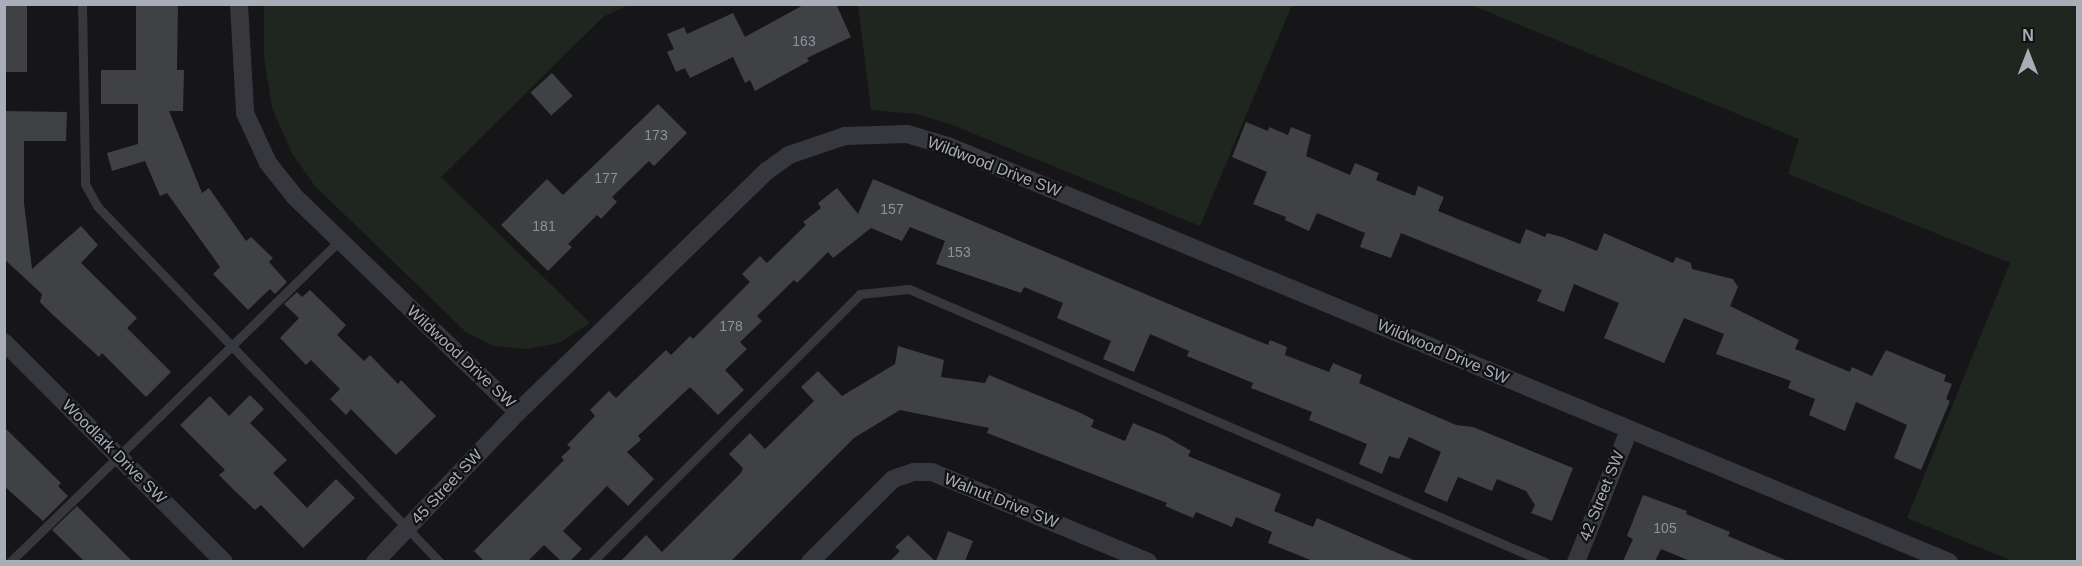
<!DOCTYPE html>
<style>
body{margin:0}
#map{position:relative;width:2082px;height:566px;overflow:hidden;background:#161618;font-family:Helvetica,sans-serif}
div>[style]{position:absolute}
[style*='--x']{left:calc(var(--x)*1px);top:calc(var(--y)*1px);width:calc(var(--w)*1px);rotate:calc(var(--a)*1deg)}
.green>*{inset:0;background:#1e261f}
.building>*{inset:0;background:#404145;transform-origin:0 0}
.lane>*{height:9px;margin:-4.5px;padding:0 4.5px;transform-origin:4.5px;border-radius:4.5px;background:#37383d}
.street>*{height:18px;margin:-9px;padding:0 9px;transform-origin:9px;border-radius:9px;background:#37383d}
span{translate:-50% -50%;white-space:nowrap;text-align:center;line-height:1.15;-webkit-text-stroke:4.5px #111113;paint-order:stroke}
.number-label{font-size:14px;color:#8e929b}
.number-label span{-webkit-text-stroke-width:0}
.street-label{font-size:16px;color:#a8adb8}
.frame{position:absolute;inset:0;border:6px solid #a8adb8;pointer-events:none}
.north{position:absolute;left:1998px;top:24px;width:60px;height:60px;-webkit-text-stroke:4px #111113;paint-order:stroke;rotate:0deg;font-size:16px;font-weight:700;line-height:24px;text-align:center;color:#a8adb8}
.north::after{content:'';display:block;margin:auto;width:21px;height:27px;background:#a8adb8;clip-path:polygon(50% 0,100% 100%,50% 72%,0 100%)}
</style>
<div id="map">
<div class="green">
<i style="clip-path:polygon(264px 5px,628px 5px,603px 17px,441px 177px,590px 323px,559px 343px,526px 349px,493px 346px,466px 332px,315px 186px,293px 155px,272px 108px,264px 57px)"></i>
<i style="clip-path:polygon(858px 5px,858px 4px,1292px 5px,1200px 226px,950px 124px,916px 114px,871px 110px)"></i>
<i style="clip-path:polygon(1471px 5px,2077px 5px,2077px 561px,2013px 561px,1907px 518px,2010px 263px,1788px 174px,1799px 139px)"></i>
</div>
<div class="building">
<i style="left:4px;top:4px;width:23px;height:68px"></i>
<i style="clip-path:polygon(136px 4px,178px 4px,177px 70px,184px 70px,183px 111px,169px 111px,202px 193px,209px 188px,246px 241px,251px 237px,273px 258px,269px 262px,287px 282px,275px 294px,270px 289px,248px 310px,213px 274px,220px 267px,167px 193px,160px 196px,145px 161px,112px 171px,107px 153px,138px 144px,138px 104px,101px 104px,101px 70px,136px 70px)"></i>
<i style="clip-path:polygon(805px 4px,836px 4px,851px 37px,807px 58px,809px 61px,755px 91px,750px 80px,745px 83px,733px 57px,690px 78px,685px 68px,676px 72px,667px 52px,674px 49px,667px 34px,684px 27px,687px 34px,733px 13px,745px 37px)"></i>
<i style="left:552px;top:73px;width:31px;height:29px;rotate:48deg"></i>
<i style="clip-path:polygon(658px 104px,687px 133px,654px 166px,649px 161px,612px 197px,617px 202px,601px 219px,597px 215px,568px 244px,572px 247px,548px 271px,501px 225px,547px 179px,563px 195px)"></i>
<i style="clip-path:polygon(4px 111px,67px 112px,66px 141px,24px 141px,24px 203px,32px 269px,81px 226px,98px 245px,81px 263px,137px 318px,127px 328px,171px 372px,146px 397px,102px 353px,99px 357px,52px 314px,40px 302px,42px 294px,4px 259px)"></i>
<i style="clip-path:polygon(1246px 122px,1268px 131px,1269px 127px,1288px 135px,1291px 127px,1311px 135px,1306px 156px,1350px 175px,1355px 163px,1379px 173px,1376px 180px,1415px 196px,1418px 186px,1444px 197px,1438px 211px,1520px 244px,1526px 229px,1545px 237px,1547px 233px,1562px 237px,1597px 251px,1604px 233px,1673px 263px,1676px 257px,1691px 263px,1692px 269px,1733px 279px,1738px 287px,1730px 306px,1799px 340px,1795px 349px,1850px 372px,1852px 367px,1872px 376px,1886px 350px,1946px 375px,1944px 381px,1952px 384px,1946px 399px,1950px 401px,1921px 470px,1894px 458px,1907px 425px,1856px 402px,1845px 431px,1809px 415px,1815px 399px,1788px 388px,1791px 381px,1716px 354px,1724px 334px,1684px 318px,1664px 363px,1604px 338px,1619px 303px,1574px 284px,1564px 312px,1537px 301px,1542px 290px,1401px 233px,1391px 258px,1360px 247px,1365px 233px,1317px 213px,1309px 231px,1285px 220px,1286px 217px,1253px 204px,1267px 172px,1232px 157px)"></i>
<i style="clip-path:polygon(873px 179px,1202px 318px,1268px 345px,1270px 340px,1287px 347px,1285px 355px,1329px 372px,1333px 363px,1362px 375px,1359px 383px,1456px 425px,1473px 427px,1573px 468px,1552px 521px,1531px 513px,1535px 505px,1526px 491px,1497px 479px,1492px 491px,1458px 477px,1447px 502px,1424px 492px,1441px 452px,1409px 437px,1399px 459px,1389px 456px,1382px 474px,1359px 464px,1367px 444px,1309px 420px,1312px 412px,1251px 388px,1253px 383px,1187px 356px,1189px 351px,1150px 334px,1134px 372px,1103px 359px,1111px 341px,1057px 318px,1063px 303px,1024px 287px,1021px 293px,936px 264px,945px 241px,910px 227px,902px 241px,871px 228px,833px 258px,828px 252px,797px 283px,794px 280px,757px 316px,762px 321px,740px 342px,747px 349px,725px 370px,744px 390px,718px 415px,690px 387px,638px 436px,641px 440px,627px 452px,654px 479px,628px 506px,607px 486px,563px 531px,582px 549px,570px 561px,561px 561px,544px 545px,528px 561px,484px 561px,474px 551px,564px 460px,561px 457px,571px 448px,567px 445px,595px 416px,590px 410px,609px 391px,616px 398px,666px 350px,671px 355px,690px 336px,693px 339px,750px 282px,742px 274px,760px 256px,767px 263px,806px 225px,803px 222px,821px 208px,818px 203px,837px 188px,858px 214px)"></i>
<i style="clip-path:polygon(310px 290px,346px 325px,337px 335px,364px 361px,370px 355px,398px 384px,401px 380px,436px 416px,396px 455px,351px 409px,346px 415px,330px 399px,340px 389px,311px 360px,306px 365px,280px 338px,299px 318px,284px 304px,297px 292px,302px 297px)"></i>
<i style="clip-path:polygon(898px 346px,944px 360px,941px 377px,985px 383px,989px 375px,1081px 413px,1094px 420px,1091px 427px,1125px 441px,1133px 423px,1165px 436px,1191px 451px,1188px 456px,1281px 494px,1274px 511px,1313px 527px,1317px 518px,1416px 561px,1313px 561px,1268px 543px,1272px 532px,1236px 517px,1232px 527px,1196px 512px,1193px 518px,1165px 506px,1167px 503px,987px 433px,989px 428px,900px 410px,854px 438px,731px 561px,621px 561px,646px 535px,662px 552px,741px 473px,743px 468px,729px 454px,750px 433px,765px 449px,814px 401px,801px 387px,818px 371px,842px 396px,895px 364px)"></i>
<i style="clip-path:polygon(250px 395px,264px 409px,250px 423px,287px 460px,273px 473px,307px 508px,336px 479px,355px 498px,303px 548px,261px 505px,255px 510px,235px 491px,219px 475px,225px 470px,180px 425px,210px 396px,229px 416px)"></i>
<i style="clip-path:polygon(4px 427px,61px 483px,58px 486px,68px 496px,43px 521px,4px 486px)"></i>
<i style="clip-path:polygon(1643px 495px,1687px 511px,1686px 514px,1730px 532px,1728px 536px,1788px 561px,1690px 561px,1661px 549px,1655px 561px,1623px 561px,1633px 539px,1627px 536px)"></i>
<i style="clip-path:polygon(77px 506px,132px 561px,84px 561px,52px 530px)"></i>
<i style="clip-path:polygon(948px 531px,973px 541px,965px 561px,936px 561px)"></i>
<i style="clip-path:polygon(908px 535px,935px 561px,890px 561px,900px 551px,895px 547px)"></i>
</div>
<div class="lane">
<i style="--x:82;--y:4;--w:180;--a:89"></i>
<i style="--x:85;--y:184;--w:25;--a:61"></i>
<i style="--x:97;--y:206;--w:494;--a:46.1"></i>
<i style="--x:10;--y:562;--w:460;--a:-44.3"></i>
<i style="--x:592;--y:562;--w:379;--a:-45"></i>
<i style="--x:860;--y:294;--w:49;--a:-5.8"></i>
<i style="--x:909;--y:289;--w:692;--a:23.23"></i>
</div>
<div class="street">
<i style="--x:239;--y:4;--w:109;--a:86.8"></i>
<i style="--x:245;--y:113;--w:55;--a:65.3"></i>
<i style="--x:268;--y:163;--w:43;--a:51.5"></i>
<i style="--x:295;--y:197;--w:310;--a:44"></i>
<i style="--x:518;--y:412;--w:347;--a:-44.1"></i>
<i style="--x:767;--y:171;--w:27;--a:-36"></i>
<i style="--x:789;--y:155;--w:59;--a:-18.7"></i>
<i style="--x:845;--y:136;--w:62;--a:-1.8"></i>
<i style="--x:907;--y:134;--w:43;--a:16.3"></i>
<i style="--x:948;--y:146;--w:1084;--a:22.57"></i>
<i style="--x:4;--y:342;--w:311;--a:45"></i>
<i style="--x:375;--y:562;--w:207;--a:-46.4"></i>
<i style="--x:810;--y:562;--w:117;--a:-45"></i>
<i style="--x:893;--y:479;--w:21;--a:-19"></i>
<i style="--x:913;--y:472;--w:19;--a:0"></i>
<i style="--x:932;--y:472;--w:234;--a:22.6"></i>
<i style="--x:1576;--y:562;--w:142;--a:-68.1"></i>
</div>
<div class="number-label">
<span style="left:804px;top:41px">163</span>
<span style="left:656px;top:135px">173</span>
<span style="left:606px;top:178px">177</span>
<span style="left:892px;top:209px">157</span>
<span style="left:544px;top:226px">181</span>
<span style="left:959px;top:252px">153</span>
<span style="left:731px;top:326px">178</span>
<span style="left:1665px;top:528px">105</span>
</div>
<div class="street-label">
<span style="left:994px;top:167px;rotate:21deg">Wildwood Drive SW</span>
<span style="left:1443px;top:352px;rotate:23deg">Wildwood Drive SW</span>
<span style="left:461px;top:357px;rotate:43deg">Wildwood Drive SW</span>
<span style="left:114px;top:452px;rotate:45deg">Woodlark Drive SW</span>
<span style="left:447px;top:487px;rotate:-47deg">45 Street SW</span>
<span style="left:1602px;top:496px;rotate:-68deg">42 Street SW</span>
<span style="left:1001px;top:501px;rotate:22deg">Walnut Drive SW</span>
</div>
<div class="frame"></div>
<div class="north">N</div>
</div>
